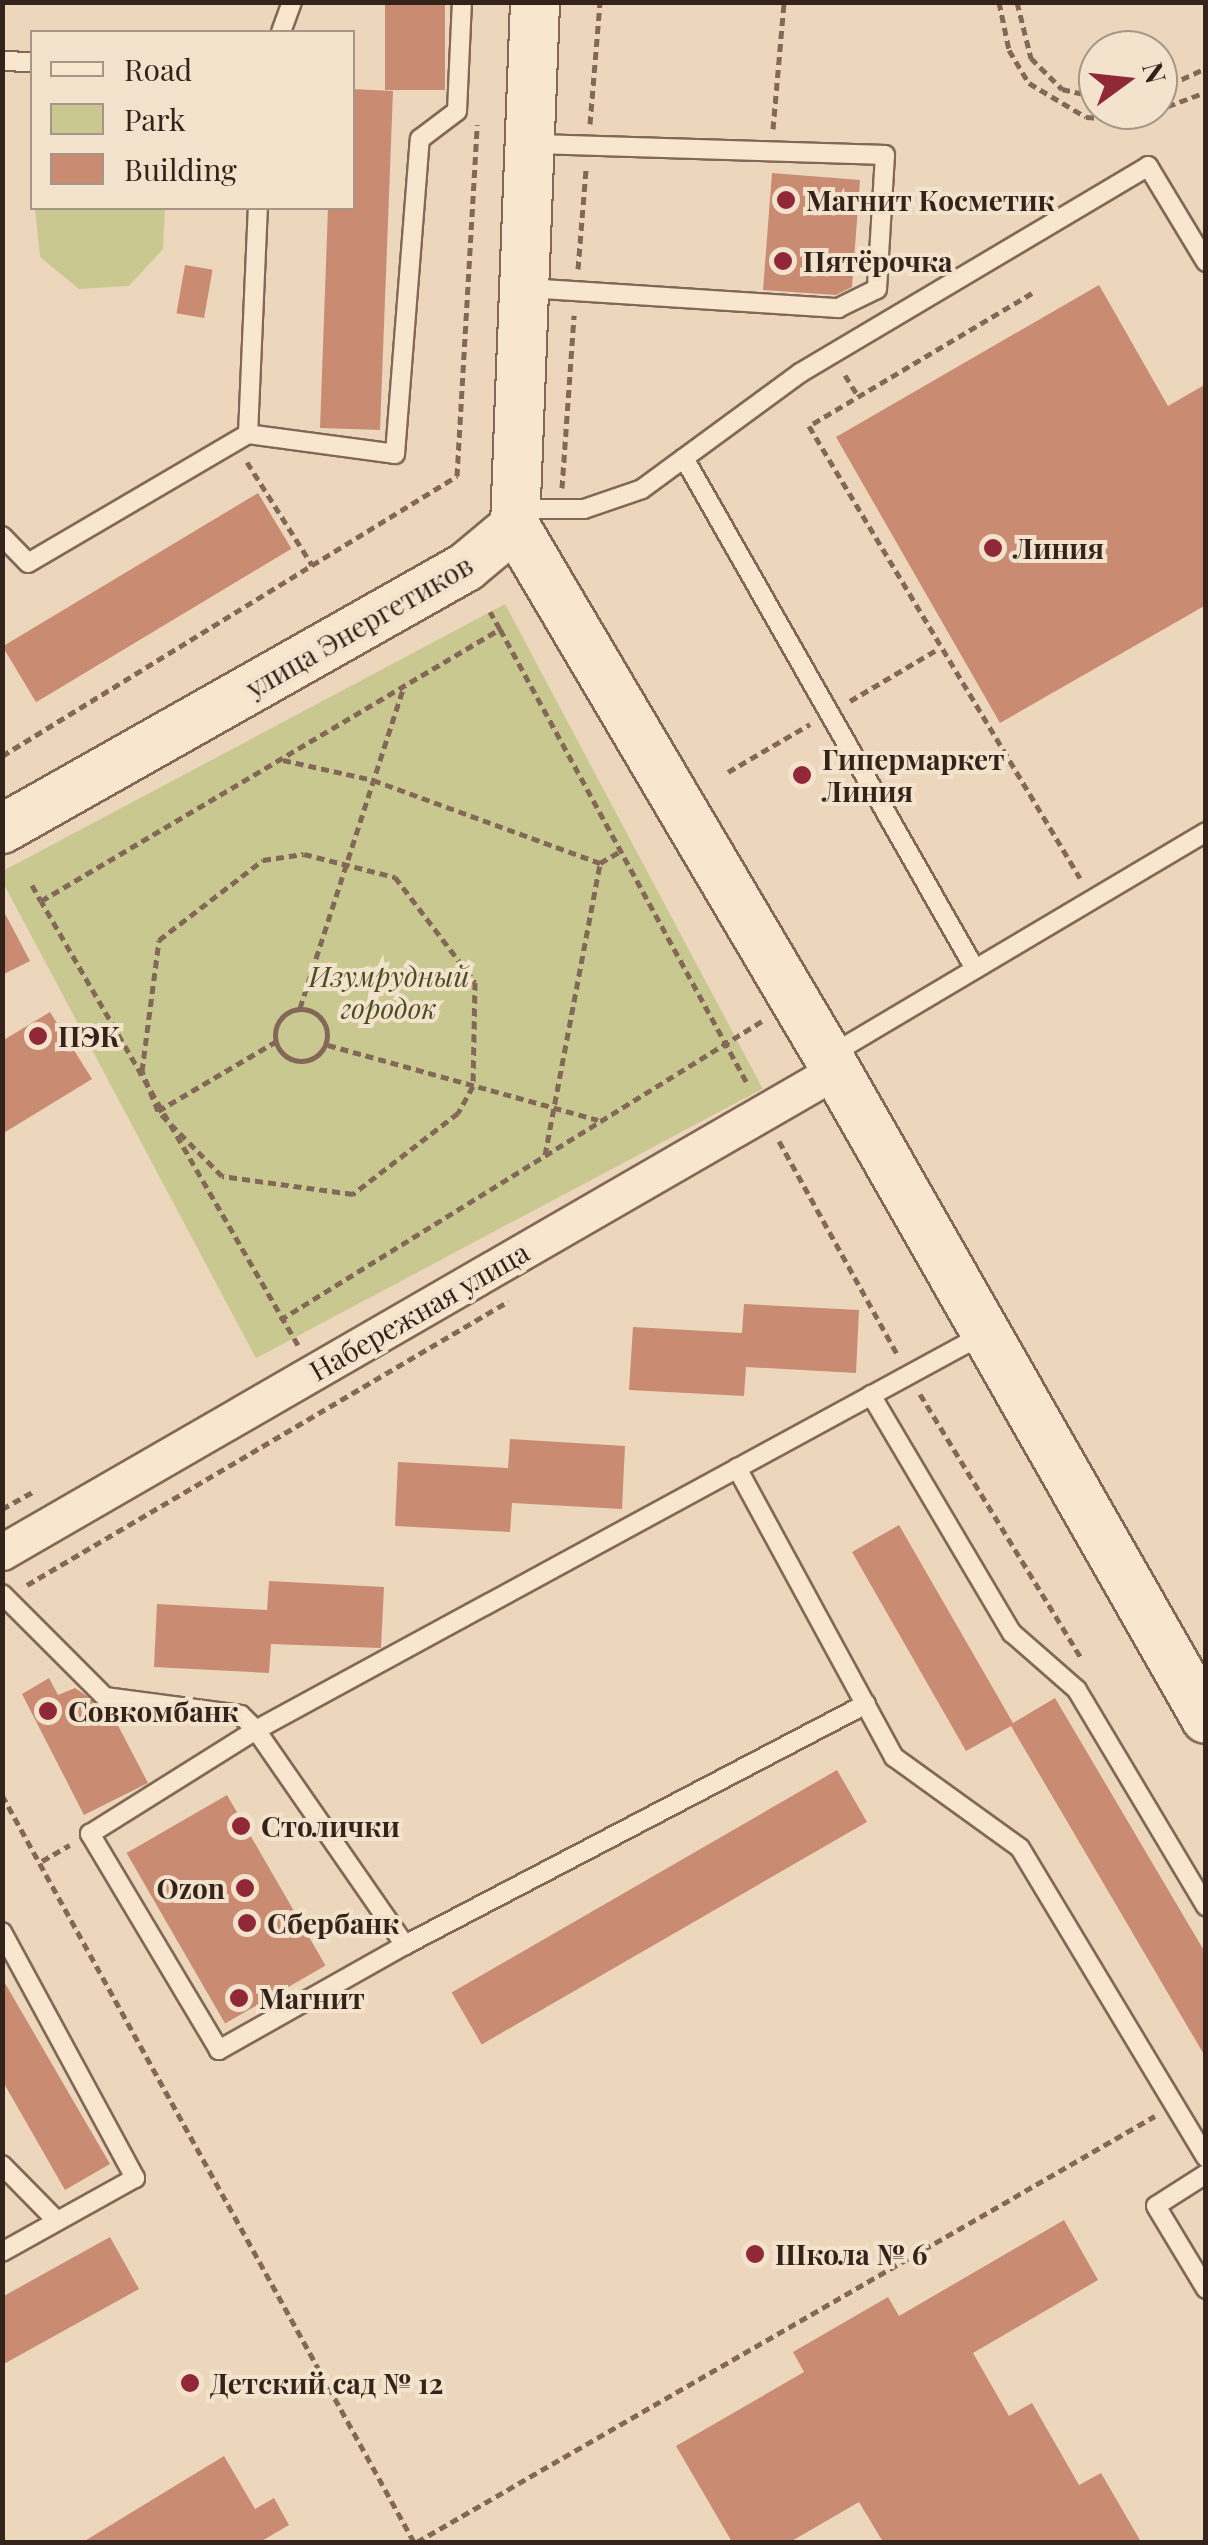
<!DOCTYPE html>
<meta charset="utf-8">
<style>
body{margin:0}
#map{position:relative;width:1208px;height:2545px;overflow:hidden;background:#ecd7bd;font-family:"Playfair Display",serif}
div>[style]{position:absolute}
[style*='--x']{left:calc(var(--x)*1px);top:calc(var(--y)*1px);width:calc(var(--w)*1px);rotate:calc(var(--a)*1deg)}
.green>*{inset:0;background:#cac891;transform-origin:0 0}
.building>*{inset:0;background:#ca8b73;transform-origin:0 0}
.path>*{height:5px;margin-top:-2.5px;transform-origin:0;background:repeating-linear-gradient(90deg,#836857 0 8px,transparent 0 13px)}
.path>.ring{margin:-2.5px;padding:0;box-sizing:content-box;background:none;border:5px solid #836857;border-radius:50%}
.roads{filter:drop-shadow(2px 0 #836857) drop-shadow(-2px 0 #836857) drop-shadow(0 2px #836857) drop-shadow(0 -2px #836857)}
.lane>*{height:18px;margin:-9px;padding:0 9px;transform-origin:9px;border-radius:9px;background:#f8e6cf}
.street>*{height:35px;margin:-17.5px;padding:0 17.5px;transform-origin:17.5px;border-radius:17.5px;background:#f8e6cf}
.secondary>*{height:48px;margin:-24px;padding:0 24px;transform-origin:24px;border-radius:24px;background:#f8e6cf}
.dots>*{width:28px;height:28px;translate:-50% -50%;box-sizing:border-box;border:5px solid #f4e3cc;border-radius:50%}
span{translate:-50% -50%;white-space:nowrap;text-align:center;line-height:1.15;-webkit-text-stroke:8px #f4e3cc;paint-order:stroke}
.poi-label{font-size:28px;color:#33231b;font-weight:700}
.left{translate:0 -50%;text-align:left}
.right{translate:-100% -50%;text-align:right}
.street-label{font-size:28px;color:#33231b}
.park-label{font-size:28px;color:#4a4f22;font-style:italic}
.frame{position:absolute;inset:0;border:5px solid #33231b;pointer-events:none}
.legend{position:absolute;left:30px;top:30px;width:325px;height:180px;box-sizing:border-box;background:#f4e3cc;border:2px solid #a79685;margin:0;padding:12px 18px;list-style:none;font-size:30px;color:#33231b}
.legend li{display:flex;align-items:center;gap:20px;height:50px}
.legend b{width:50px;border:2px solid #a79685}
.north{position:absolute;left:1078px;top:30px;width:100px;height:100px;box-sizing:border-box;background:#f4e3cc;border:2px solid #a79685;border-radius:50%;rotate:75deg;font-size:28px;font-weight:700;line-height:40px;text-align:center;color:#33231b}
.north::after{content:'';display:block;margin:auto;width:35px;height:45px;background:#912838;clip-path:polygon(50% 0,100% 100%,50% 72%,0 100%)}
</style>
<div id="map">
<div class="green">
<i style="clip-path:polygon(35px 208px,165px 208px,163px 249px,129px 286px,79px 289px,40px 257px)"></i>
<i style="left:505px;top:604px;width:549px;height:574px;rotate:62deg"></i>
</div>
<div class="building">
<i style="left:385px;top:2px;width:60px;height:88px"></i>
<i style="clip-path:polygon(352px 89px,393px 91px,380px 430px,320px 428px,328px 208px,352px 208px)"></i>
<i style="clip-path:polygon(772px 173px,860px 180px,852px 287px,836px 295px,763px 290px)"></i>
<i style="left:185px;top:265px;width:28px;height:49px;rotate:10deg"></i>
<i style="clip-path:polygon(1099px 285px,1168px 406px,1206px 384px,1206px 605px,1000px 723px,836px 437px)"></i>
<i style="left:258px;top:493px;width:65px;height:298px;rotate:59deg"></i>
<i style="clip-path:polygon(2px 908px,30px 961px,2px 975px)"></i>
<i style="clip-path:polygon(50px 1012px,92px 1079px,2px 1134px,2px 1041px)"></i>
<i style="clip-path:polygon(744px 1304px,859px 1310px,856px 1373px,746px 1367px,744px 1396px,629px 1390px,633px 1327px,742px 1333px)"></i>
<i style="clip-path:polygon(510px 1439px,625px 1446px,622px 1509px,512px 1503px,510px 1532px,395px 1526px,398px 1462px,508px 1468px)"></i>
<i style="clip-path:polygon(899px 1525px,1013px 1723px,1055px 1698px,1206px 1954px,1206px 2058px,1011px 1726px,966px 1751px,852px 1552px)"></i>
<i style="clip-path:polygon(269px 1581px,384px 1587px,381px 1648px,271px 1644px,269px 1673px,154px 1667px,157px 1604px,267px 1610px)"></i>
<i style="clip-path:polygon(49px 1678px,58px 1695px,75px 1688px,111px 1712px,148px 1783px,84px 1815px,22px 1694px)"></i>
<i style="left:837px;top:1770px;width:60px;height:445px;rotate:60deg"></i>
<i style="left:227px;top:1795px;width:197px;height:116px;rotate:60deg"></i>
<i style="clip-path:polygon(2px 1978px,110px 2164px,65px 2190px,2px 2080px)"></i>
<i style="clip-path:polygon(1064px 2220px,1098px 2280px,973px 2353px,1009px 2416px,1032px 2403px,1079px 2485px,1101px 2473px,1141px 2542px,883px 2542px,859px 2502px,790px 2542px,732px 2542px,676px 2446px,804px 2372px,793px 2352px,888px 2297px,899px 2316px)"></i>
<i style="clip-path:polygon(110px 2237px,139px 2289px,2px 2365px,2px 2297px)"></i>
<i style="clip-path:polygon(224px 2456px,255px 2509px,274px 2498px,289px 2525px,260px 2542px,83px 2542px)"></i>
</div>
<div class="path">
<i style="--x:999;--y:2;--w:49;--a:78.2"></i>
<i style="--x:1009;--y:50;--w:39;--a:59"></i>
<i style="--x:1029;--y:83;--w:66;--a:30.8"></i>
<i style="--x:1086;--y:117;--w:45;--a:3.8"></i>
<i style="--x:1131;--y:120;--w:80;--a:-20.5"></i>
<i style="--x:1017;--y:2;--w:58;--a:76"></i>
<i style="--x:1031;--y:58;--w:44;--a:45"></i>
<i style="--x:1062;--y:89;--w:37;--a:13"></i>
<i style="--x:1158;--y:90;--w:53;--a:-24.6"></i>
<i style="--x:590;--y:124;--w:122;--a:-85.3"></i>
<i style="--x:773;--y:129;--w:127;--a:-85"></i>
<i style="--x:578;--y:269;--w:99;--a:-85.4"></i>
<i style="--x:1032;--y:293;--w:260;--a:149.2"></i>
<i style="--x:809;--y:426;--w:527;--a:59.05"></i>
<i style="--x:845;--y:375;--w:25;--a:58"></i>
<i style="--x:247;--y:462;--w:122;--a:57.7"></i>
<i style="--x:562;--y:488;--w:173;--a:-86"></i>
<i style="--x:500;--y:629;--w:517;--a:61.45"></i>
<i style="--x:850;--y:701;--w:102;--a:-30.6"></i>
<i style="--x:2;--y:756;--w:534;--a:-31.61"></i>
<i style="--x:457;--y:476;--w:352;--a:-86.7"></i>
<i style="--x:283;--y:760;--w:92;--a:12.5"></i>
<i style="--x:373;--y:780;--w:242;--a:20.1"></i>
<i style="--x:728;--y:772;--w:95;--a:-30.3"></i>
<i style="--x:304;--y:854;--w:94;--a:14.2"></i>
<i style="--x:395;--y:877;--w:132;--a:52.7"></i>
<i style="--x:475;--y:982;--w:104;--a:91.1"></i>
<i style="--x:473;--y:1086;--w:31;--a:119"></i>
<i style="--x:458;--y:1113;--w:133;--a:142.4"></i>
<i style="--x:353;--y:1194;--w:132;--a:-172.2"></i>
<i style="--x:222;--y:1176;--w:91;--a:-134.6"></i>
<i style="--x:158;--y:1111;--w:43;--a:-111.8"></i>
<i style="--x:142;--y:1071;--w:132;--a:-82.6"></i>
<i style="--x:159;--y:940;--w:131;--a:-37.6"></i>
<i style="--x:263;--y:860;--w:41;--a:-8.3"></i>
<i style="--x:32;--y:885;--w:18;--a:61"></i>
<i style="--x:300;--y:1008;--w:335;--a:-72.1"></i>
<i class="ring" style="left:275px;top:1009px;width:47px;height:47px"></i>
<i style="--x:328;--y:1045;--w:280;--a:15.5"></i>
<i style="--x:158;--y:1111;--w:136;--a:-30.5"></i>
<i style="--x:779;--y:1141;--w:244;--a:61"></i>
<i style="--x:545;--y:1155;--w:297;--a:-79.3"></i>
<i style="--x:600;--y:863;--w:24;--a:-30"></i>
<i style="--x:280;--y:1320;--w:567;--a:-31.81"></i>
<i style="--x:298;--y:1345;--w:513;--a:-120.06"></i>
<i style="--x:41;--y:901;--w:534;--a:-30.65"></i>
<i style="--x:500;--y:629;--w:20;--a:-120"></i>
<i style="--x:920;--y:1394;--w:309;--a:58.6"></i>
<i style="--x:2;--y:1509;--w:35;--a:-29"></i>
<i style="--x:27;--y:1585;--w:559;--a:-30.51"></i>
<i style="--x:2;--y:1795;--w:853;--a:61.12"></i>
<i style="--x:42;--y:1861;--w:32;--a:-30"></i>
<i style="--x:417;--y:2542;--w:852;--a:-30"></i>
</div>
<div class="roads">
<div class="lane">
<i style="--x:281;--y:32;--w:32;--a:-70"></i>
<i style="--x:2;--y:61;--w:30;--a:2"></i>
<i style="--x:527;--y:288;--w:312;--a:3.7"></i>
<i style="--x:838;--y:308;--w:43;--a:-26"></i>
<i style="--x:877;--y:289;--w:134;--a:-86.6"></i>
<i style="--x:885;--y:155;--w:355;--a:-178.2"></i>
<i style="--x:248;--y:434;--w:148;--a:7.7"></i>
<i style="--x:395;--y:454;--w:316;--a:-85.5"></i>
<i style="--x:420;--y:139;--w:46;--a:-37.1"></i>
<i style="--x:457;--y:111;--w:109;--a:-87.4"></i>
<i style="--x:684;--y:458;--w:588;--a:60.34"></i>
<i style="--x:520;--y:509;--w:64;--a:0"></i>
<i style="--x:584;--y:509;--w:61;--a:-19"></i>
<i style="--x:642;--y:489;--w:196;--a:-36.3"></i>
<i style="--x:800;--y:373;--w:405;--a:-30.7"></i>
<i style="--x:1148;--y:166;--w:112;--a:58.9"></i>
<i style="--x:2;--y:536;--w:37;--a:46"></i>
<i style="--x:28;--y:563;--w:255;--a:-30.4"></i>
<i style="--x:248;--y:434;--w:226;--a:-87.5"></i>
<i style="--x:829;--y:1056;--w:439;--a:-30.7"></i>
<i style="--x:871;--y:1395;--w:277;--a:59.4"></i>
<i style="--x:1012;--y:1633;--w:86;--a:41.2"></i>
<i style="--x:1077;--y:1690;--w:252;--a:59.2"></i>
<i style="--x:737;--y:1468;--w:329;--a:61.5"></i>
<i style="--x:894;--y:1757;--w:155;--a:35.8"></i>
<i style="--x:1020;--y:1848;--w:361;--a:59"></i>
<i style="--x:2;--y:1594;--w:146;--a:45"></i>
<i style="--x:105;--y:1697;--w:137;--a:7.5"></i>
<i style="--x:241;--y:1715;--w:21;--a:45"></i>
<i style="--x:256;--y:1730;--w:829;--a:-28.54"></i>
<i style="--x:256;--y:1730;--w:262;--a:55.3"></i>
<i style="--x:405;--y:1945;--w:214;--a:150.6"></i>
<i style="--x:219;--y:2050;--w:252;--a:-120.8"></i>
<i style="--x:90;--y:1834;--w:196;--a:-32.1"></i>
<i style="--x:2;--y:1932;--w:280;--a:61.6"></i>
<i style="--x:135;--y:2178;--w:152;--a:150.9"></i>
<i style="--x:405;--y:1945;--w:520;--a:-27.6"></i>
<i style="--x:2;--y:2165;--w:78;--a:45.5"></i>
<i style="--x:1206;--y:2174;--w:59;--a:147.4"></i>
<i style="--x:1156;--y:2206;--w:97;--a:58.9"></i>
</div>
<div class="street">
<i style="--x:2;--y:1552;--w:964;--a:-30"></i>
</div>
<div class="secondary">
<i style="--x:515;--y:526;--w:616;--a:59.44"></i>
<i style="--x:828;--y:1056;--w:763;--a:60.31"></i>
<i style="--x:2;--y:829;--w:533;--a:-29.45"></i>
<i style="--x:466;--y:567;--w:64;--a:-39.9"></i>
<i style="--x:515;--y:526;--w:524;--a:-87.81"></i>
</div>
</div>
<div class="dots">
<i style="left:786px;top:200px;background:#912838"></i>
<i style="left:783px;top:261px;background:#912838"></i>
<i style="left:993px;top:548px;background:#912838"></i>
<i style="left:802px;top:775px;background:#912838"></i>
<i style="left:38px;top:1036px;background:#912838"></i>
<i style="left:48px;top:1711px;background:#912838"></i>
<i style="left:241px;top:1826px;background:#912838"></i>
<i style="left:245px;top:1888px;background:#912838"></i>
<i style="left:247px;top:1923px;background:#912838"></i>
<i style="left:239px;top:1998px;background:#912838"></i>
<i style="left:755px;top:2254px;background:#912838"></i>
<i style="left:190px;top:2383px;background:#912838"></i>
</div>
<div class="poi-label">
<span class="left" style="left:806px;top:200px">Магнит Косметик</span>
<span class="left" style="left:803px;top:261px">Пятёрочка</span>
<span class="left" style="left:1013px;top:548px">Линия</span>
<span class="left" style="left:822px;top:775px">Гипермаркет<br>Линия</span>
<span class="left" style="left:58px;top:1036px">ПЭК</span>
<span class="left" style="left:68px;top:1711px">Совкомбанк</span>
<span class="left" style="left:261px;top:1826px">Столички</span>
<span class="right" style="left:225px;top:1888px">Ozon</span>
<span class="left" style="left:267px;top:1923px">Сбербанк</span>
<span class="left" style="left:259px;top:1998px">Магнит</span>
<span class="left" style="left:775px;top:2254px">Школа № 6</span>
<span class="left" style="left:210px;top:2383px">Детский сад № 12</span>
</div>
<div class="street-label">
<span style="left:359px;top:626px;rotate:-30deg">улица Энергетиков</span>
<span style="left:419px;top:1311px;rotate:-30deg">Набережная улица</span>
</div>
<div class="park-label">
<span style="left:389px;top:992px">Изумрудный<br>городок</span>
</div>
<div class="frame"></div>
<ul class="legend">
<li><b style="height:12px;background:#f8e6cf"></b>Road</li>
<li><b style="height:28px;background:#cac891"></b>Park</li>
<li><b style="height:28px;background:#ca8b73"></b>Building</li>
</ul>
<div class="north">N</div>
</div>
